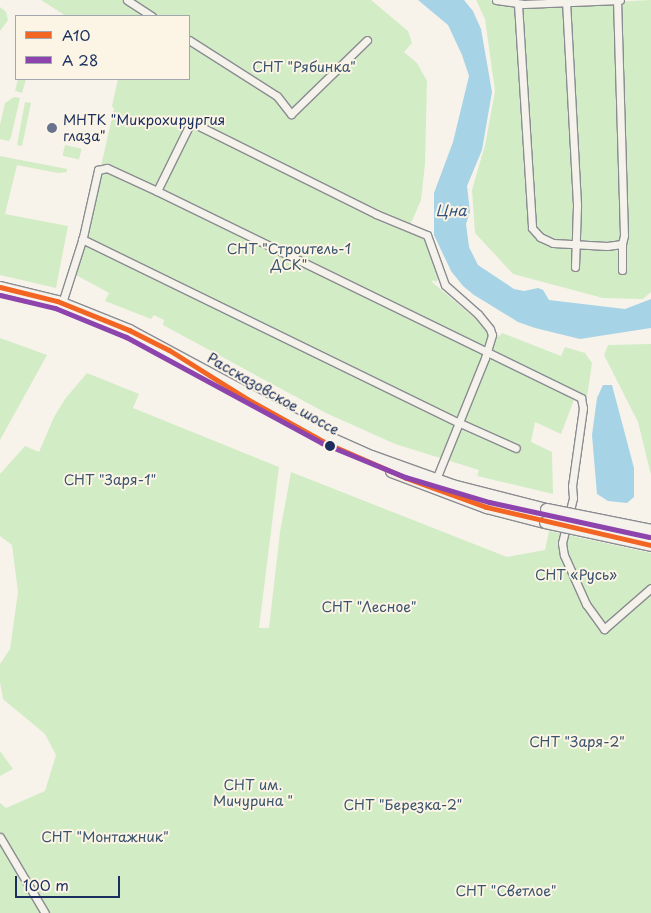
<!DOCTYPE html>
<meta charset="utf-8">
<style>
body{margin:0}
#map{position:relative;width:651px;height:913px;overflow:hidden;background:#f7f3ea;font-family:"Playpen Sans",sans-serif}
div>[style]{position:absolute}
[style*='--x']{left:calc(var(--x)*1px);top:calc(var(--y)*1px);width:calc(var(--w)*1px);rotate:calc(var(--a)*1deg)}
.green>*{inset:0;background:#d2ecc6;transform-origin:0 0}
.round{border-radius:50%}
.water>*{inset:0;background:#a6d4e6}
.roads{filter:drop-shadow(1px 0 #8a8c91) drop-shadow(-1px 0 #8a8c91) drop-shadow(0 1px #8a8c91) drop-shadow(0 -1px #8a8c91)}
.minor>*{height:7px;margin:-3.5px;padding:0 3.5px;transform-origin:3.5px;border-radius:3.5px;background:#f5f2ec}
.primary>*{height:11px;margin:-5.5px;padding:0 5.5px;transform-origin:5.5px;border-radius:5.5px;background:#f5f2ec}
.bridges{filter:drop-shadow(1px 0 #8a8c91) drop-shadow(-1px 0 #8a8c91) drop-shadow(0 1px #8a8c91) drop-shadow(0 -1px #8a8c91)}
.primary-bridge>*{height:11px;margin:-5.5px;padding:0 5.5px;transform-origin:5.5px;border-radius:5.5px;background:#f5f2ec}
.bus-1>*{height:5px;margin:-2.5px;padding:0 2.5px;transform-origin:2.5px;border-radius:2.5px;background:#f26522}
.bus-2>*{height:5px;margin:-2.5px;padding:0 2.5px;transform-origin:2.5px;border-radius:2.5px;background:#8e44ad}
.dots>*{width:14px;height:14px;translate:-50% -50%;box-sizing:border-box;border:2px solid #fcf5e5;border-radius:50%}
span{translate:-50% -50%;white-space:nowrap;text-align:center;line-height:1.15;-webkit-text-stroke:4px #fcf5e5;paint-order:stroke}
.park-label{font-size:14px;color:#39546d}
.poi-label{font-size:14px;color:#1b2f5e}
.left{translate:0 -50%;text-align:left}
.street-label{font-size:14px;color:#1b2f5e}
.water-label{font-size:15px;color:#355580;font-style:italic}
.legend{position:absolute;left:15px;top:15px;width:175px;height:65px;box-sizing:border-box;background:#fcf5e5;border:1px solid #a2a6af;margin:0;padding:6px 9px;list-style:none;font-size:15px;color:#1b2f5e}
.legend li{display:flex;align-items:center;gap:10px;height:25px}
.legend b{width:25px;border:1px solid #a2a6af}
.scale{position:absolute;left:15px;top:876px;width:105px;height:22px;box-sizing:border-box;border:2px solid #1b2f5e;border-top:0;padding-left:6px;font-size:15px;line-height:18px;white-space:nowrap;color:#1b2f5e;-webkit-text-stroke:4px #fcf5e5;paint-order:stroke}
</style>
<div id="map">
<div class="green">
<i style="clip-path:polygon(41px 0,371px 0,408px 31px,412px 43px,404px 52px,417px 63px,427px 81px,425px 164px,421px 200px,408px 230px,425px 238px,439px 277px,436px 282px,433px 280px,432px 282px,485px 327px,500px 336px,502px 333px,561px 356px,565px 347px,585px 353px,592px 363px,587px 397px,577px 392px,561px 434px,535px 422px,531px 442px,552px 452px,553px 494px,477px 476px,479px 470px,395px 444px,326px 413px,163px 325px,164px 320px,154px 315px,151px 319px,105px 301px,109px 293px,76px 275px,114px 109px,112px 106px,118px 79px,189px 79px,189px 16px,66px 16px)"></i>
<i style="clip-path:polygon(476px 0,490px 0,499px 5px,523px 7px,651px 0,651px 292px,643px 299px,603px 298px,513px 274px,475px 233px,472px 190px,485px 145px,495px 91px,485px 19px)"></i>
<i style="clip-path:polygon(0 7px,6px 12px,8px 20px,0 31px)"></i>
<i style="clip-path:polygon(18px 79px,26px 79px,22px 93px,15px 91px)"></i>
<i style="clip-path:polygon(14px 97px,20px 98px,11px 137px,9px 141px,0 139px,0 125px,5px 103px)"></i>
<i style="clip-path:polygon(25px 102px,31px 103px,22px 146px,17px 145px)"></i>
<i class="round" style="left:78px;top:131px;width:12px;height:12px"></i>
<i style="left:65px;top:145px;width:17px;height:11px;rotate:13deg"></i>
<i style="clip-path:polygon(0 156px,67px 169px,67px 172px,58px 173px,17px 165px,5px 214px,68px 226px,56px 288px,0 275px)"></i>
<i style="clip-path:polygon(0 338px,47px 355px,0 440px)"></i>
<i style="clip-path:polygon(651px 344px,651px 475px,638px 422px,604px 355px,608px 345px)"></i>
<i style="clip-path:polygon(87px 373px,139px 394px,133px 408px,279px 467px,259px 628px,269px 628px,280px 532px,291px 472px,507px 557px,545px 550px,549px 531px,651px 553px,651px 913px,0 913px,0 803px,6px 808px,45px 791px,56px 755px,45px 734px,3px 699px,0 682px,0 664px,10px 649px,18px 592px,12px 545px,0 536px,0 474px,25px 446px,39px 452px,54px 417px,65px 399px)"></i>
<i style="clip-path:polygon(0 751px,13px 769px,0 776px)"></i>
</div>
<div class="water">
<i style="clip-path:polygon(418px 0,464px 0,473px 11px,481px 29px,492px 92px,482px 150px,467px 186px,470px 212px,466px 224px,469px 247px,478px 265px,514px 289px,524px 291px,538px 288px,543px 290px,549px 300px,625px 309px,651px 299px,651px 328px,580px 339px,535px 328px,518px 322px,474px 295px,463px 286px,451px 271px,434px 235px,434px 193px,453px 142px,469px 76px,462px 55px,448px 25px)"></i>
<i style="clip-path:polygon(603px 385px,612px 385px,634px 468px,634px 497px,627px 503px,608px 501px,597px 494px,592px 435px,597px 398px)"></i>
</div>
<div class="roads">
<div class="minor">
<i style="--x:127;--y:0;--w:30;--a:33"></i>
<i style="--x:496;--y:0;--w:28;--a:8"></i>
<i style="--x:524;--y:4;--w:96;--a:-2.4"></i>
<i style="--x:566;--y:1;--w:205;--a:86.9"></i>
<i style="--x:577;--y:206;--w:61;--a:91.9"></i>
<i style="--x:518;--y:4;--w:224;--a:86.4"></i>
<i style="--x:532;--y:228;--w:12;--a:48"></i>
<i style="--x:540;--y:237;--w:14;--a:25"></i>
<i style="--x:553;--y:243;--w:54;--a:3.2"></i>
<i style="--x:607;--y:246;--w:15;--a:-8"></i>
<i style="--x:622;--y:244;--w:9;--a:-77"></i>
<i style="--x:624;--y:235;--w:235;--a:-91.7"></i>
<i style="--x:189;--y:40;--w:104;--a:32.5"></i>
<i style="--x:277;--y:96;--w:23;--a:52"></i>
<i style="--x:291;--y:114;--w:106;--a:-44.2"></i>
<i style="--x:157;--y:191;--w:472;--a:26"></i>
<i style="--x:581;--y:398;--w:10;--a:79"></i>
<i style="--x:583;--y:408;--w:79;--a:98"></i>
<i style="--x:572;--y:486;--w:12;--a:85"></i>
<i style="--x:573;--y:498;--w:46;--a:103.7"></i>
<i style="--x:562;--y:543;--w:12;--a:81"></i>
<i style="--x:564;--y:555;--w:54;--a:65.8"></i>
<i style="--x:586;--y:604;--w:31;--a:54"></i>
<i style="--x:604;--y:629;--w:62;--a:-41.1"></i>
<i style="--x:82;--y:239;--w:420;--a:26"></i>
<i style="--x:460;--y:423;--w:61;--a:24.1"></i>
<i style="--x:622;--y:270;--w:26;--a:-90"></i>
<i style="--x:62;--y:303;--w:69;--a:-72.3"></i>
<i style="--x:83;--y:237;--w:69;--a:-77.4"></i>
<i style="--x:98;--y:170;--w:9;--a:-13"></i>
<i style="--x:107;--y:168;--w:55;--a:24.7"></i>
<i style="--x:157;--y:191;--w:77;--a:-63.8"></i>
<i style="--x:191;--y:122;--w:207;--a:26.4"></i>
<i style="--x:376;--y:214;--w:55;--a:22.4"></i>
<i style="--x:427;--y:235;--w:53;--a:70.2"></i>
<i style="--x:445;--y:285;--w:44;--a:41.3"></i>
<i style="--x:478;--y:314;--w:19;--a:51"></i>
<i style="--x:490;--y:329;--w:6;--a:72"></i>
<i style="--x:492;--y:335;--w:24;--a:107"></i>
<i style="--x:485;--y:358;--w:131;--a:112"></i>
<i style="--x:0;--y:837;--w:88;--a:59.4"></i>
</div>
<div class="primary">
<i style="--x:0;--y:287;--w:59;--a:13.8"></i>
<i style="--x:57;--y:301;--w:78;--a:21.9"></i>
<i style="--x:129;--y:330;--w:224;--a:28.3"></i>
<i style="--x:326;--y:436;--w:49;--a:24"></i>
<i style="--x:371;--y:456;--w:86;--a:19.7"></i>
<i style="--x:452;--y:485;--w:97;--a:14.3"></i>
<i style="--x:391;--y:471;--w:102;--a:20.8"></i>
<i style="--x:486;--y:507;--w:61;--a:14.3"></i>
</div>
</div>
<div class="bridges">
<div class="primary-bridge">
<i style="--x:546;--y:509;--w:107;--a:11.3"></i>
<i style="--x:545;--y:522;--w:108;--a:12.2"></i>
</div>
</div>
<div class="bus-1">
<i style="--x:0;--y:287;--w:59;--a:13.8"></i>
<i style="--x:57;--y:301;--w:78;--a:21.9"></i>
<i style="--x:129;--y:330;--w:45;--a:26.6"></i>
<i style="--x:169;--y:350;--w:92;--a:32.1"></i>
<i style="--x:247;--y:399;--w:90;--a:29.1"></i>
<i style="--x:326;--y:443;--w:87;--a:23.6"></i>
<i style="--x:406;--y:478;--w:85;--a:19.9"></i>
<i style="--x:486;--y:507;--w:169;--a:13"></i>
</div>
<div class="bus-2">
<i style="--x:0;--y:295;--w:57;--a:13.3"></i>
<i style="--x:55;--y:308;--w:77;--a:22.2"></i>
<i style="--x:126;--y:337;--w:223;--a:28.4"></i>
<i style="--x:322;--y:443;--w:90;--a:22.3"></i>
<i style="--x:405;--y:477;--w:88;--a:16.6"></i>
<i style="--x:489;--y:502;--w:164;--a:12.3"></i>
</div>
<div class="dots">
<i style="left:52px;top:128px;background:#68748f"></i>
<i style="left:330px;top:446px;background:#1b2f5e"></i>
</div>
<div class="park-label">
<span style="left:304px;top:67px">СНТ "Рябинка"</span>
<span style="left:289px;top:257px">СНТ "Строитель-1<br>ДСК"</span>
<span style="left:110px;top:480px">СНТ "Заря-1"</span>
<span style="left:576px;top:575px">СНТ «Русь»</span>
<span style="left:369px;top:607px">СНТ "Лесное"</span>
<span style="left:577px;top:742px">СНТ "Заря-2"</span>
<span style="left:253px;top:793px">СНТ им.<br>Мичурина "</span>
<span style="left:403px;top:805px">СНТ "Березка-2"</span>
<span style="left:105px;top:837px">СНТ "Монтажник"</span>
<span style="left:506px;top:891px">СНТ "Светлое"</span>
</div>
<div class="poi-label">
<span class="left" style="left:63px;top:128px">МНТК "Микрохирургия<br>глаза"</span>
</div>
<div class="street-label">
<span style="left:273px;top:394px;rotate:30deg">Рассказовское шоссе</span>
</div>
<div class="water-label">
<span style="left:451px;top:210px">Цна</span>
</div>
<ul class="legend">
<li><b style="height:6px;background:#f26522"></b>А10</li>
<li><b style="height:6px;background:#8e44ad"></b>А 28</li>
</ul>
<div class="scale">100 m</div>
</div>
